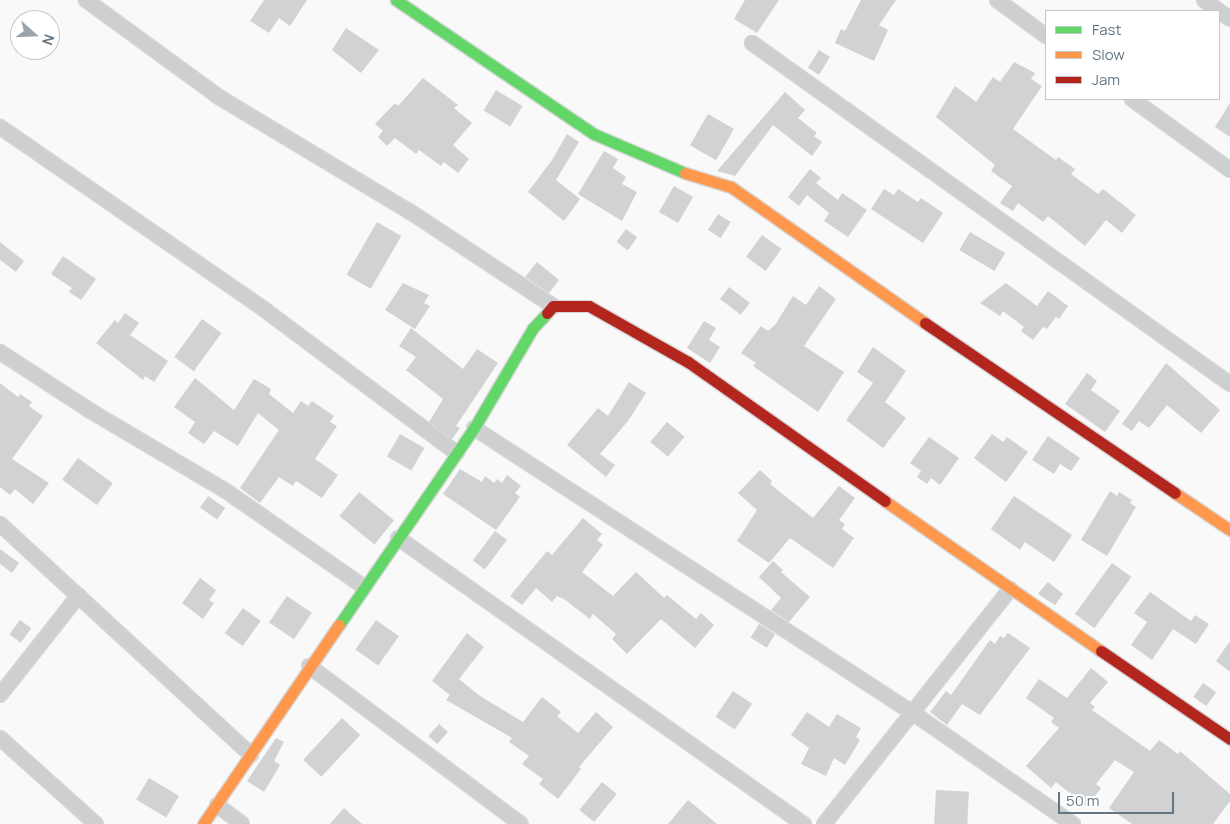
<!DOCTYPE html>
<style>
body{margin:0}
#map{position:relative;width:1230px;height:824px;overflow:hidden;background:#f9f9f9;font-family:Manrope,sans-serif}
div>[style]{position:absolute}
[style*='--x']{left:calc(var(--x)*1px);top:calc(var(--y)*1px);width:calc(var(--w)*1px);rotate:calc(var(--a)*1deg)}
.building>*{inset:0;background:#d0d2d3;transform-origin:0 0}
.roads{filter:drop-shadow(1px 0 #d5d6d7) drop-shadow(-1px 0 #d5d6d7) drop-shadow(0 1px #d5d6d7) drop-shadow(0 -1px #d5d6d7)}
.street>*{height:14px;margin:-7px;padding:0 7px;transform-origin:7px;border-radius:7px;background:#cecfd0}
.fast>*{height:11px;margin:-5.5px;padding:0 5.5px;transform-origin:5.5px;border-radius:5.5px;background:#63d668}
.slow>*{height:11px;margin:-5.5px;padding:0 5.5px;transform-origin:5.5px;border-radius:5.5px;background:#ff974d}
.jam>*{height:11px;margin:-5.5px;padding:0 5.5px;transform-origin:5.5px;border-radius:5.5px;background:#b3261e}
span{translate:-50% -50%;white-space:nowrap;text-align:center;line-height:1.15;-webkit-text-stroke:5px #fff;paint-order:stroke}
.legend{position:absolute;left:1045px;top:10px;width:175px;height:90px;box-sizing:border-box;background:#fff;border:1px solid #c1c8cd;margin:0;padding:6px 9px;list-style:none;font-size:15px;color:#657683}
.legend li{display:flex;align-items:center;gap:10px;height:25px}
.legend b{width:25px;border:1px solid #c1c8cd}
.north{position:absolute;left:10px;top:10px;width:50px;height:50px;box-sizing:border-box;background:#fff;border:1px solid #c1c8cd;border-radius:50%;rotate:110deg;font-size:14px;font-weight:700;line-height:20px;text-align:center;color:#657683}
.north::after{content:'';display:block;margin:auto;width:18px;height:22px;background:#99a4ac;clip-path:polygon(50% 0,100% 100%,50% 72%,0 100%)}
.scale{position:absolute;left:1058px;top:792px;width:116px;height:22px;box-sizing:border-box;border:2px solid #657683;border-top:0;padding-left:6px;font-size:15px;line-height:18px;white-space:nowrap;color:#657683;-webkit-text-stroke:4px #fff;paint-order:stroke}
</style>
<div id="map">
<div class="building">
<i style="clip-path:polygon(264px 0,307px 0,290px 26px,279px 18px,269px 33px,250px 21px)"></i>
<i style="clip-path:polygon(745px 0,779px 0,757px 33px,734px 19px)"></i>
<i style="clip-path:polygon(861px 0,896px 0,879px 25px,888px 30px,874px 61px,835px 43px,841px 29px,845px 31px)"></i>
<i style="clip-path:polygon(346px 28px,379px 50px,361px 73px,332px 50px)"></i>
<i style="left:819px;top:50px;width:13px;height:21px;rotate:32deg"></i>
<i style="clip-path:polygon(1014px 62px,1035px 73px,1031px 79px,1042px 86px,1013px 129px,1056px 160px,1058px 157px,1075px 169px,1071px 174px,1098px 194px,1103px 189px,1136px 215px,1122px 233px,1106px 220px,1085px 246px,1048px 216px,1043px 222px,1018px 203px,1013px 211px,1000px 203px,1012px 186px,991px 171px,995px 165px,936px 117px,955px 86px,976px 102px,993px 77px,1000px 82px)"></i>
<i style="clip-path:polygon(423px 78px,458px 105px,454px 108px,472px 123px,453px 145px,469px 159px,458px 173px,444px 162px,441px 166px,419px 150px,416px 154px,395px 138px,387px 146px,378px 137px,383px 131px,375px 124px,395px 103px,398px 106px)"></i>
<i style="left:496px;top:90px;width:31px;height:24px;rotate:31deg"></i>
<i style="clip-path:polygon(785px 92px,805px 110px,798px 118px,817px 133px,814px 136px,822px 142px,812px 156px,773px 125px,735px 176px,717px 171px)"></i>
<i style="clip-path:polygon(1230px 103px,1230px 137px,1215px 127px)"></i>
<i style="left:708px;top:114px;width:30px;height:36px;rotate:30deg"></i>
<i style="clip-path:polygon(567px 134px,579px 142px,556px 180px,580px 199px,564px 221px,528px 192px,552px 160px)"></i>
<i style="clip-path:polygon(604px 151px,618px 159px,613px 168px,626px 177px,622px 184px,637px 192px,622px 221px,578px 194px)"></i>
<i style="clip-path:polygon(810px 169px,821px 178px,816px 183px,838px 200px,842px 193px,867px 210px,848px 237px,824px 221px,829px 213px,807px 195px,799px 206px,788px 197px)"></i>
<i style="left:674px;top:186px;width:22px;height:30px;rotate:30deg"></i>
<i style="clip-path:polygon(884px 189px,894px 195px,898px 189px,918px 202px,921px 198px,943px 213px,923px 243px,871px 209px)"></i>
<i style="left:718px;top:214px;width:15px;height:19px;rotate:32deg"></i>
<i style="left:377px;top:222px;width:28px;height:61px;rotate:30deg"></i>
<i style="left:626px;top:229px;width:14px;height:16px;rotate:36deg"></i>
<i style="left:970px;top:232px;width:41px;height:21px;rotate:31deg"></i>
<i style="left:762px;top:235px;width:24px;height:27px;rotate:36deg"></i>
<i style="clip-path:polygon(0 242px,24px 261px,16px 272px,0 260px)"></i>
<i style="clip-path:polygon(63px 256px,96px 279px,81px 300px,69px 292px,72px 288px,51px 274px)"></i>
<i style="clip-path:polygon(537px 262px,559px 280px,549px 293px,525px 277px)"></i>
<i style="clip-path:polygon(403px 283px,429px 295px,424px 303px,430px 306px,415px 329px,385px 310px)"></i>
<i style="clip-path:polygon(1006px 283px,1037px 306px,1048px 291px,1068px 306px,1059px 319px,1056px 317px,1047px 329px,1043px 327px,1033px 340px,1021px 331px,1024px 327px,1003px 311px,1000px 316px,980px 303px)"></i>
<i style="clip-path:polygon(819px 286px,836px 299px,804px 346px,844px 372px,818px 412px,753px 366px,756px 363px,741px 353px,761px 326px,768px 331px,775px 325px,793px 296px,806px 305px)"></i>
<i style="left:729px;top:287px;width:26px;height:15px;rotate:37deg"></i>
<i style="clip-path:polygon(125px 313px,139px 323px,130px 335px,168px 361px,154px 382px,145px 376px,143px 380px,96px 343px,115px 320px,118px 323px)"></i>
<i style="left:202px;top:319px;width:24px;height:47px;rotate:36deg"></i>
<i style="clip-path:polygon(704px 321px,716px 328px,709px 340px,720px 347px,710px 363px,687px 348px)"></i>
<i style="clip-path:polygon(411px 328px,463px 369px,477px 349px,498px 363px,456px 426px,460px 428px,452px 439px,429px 422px,443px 399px,406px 370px,416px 357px,399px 346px)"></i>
<i style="clip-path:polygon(873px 347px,906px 371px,885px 402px,906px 418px,883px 448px,846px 420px,873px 383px,857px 372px)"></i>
<i style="clip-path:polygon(1166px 363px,1220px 410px,1201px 433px,1167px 405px,1149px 428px,1139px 421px,1132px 431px,1122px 424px)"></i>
<i style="clip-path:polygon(1087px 373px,1097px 381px,1091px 390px,1120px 411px,1105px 432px,1065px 404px)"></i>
<i style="clip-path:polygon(195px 378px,234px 410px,254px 379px,271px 389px,269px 394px,293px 413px,301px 401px,308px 406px,312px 401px,334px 416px,330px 422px,337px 426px,315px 459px,338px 475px,322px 498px,296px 481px,293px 486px,279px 477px,260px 503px,240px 488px,279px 430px,258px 413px,238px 446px,214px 431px,204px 444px,188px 433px,195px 422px,174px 407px)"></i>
<i style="clip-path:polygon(629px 382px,646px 393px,628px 421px,600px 454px,615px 465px,606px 477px,567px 445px,598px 408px,608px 416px)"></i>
<i style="clip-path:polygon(0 383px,18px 397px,20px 394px,32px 402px,29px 406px,43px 416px,12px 459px,49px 483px,33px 504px,15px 489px,10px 495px,0 487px)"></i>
<i style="left:667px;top:422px;width:23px;height:26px;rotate:40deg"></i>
<i style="left:400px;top:434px;width:28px;height:26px;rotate:30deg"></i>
<i style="clip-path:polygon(992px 434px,1003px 442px,1007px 437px,1028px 452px,1006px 482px,974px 458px)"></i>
<i style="clip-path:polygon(1048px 436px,1080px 458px,1071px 471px,1060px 464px,1054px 474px,1032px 460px)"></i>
<i style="clip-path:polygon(929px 437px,959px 458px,940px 485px,931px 478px,927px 484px,917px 477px,921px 471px,910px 463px)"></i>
<i style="left:78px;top:458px;width:43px;height:27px;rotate:36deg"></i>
<i style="clip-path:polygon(460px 469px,482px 482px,485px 476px,494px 483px,497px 479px,502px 483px,507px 475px,521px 486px,515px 493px,520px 497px,496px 530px,443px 494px)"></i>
<i style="clip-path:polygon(760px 470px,772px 481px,770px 484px,813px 518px,839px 486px,855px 498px,839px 520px,845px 524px,842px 529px,854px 538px,833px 568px,790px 538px,769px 563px,737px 541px,757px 510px,738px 493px)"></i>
<i style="clip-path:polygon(1110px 491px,1117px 496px,1119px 492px,1132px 500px,1130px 503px,1136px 507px,1107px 556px,1081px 540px)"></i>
<i style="left:359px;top:492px;width:45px;height:31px;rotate:39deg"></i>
<i style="left:208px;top:496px;width:21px;height:14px;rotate:35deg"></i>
<i style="clip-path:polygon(1014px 496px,1072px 535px,1054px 562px,1025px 542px,1020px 550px,991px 529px)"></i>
<i style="clip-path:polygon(583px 518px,602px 534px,597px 540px,603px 545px,582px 572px,613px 596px,636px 572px,664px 598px,667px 595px,696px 619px,701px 613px,714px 625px,695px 648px,661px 619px,627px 654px,612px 639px,616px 634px,593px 614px,590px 619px,564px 599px,557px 596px,552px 602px,536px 588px,522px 605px,510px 596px,547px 551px,552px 555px)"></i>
<i style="left:495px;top:531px;width:15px;height:37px;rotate:37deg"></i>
<i style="clip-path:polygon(0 549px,19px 563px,12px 573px,0 564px)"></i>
<i style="clip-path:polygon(773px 561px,783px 570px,781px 572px,810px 597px,789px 622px,771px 610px,781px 598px,759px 577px)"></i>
<i style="left:1112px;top:563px;width:24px;height:63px;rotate:36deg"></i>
<i style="clip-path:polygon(200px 578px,216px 590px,209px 600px,214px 603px,203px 619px,182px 603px)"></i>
<i style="clip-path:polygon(1048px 582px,1063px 594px,1055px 605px,1038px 594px)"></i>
<i style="clip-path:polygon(1150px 592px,1191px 621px,1195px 615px,1209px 624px,1196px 644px,1173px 629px,1152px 660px,1131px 645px,1147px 622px,1134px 613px)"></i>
<i style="left:287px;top:596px;width:30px;height:32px;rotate:34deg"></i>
<i style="left:243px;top:608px;width:22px;height:31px;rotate:36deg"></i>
<i style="left:20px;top:620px;width:14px;height:18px;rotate:36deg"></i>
<i style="left:376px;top:620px;width:28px;height:36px;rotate:35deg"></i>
<i style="left:759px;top:624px;width:19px;height:16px;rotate:32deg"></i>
<i style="clip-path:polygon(467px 633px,484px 647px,459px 679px,480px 696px,523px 722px,542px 697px,561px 712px,557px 716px,578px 733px,596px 712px,613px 727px,579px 767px,581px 769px,558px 799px,539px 784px,543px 779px,522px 764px,529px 756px,509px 742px,512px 738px,446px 700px,450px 695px,432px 681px)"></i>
<i style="clip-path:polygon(1008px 633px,1030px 648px,980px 715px,962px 704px,947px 725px,930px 712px,946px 691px,951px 695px,990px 640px,995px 644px,1000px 636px,1004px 638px)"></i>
<i style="clip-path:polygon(1230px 641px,1230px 672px,1216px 661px)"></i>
<i style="clip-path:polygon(1091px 668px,1108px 682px,1090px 703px,1095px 707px,1092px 710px,1150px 751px,1159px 740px,1178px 754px,1180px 751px,1230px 794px,1230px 801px,1213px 824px,1132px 824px,1109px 808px,1134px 772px,1115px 760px,1096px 784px,1101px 788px,1087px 807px,1056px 782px,1051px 788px,1026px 766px,1059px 728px,1051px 722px,1054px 718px,1026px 698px,1039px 679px,1067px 698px)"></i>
<i style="left:1203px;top:683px;width:16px;height:17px;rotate:35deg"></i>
<i style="left:733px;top:691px;width:23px;height:31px;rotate:34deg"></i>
<i style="clip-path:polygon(807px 712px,829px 727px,837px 714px,861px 728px,856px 737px,860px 740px,845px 765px,834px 758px,826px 776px,801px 764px,809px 748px,791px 735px)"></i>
<i style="left:342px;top:718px;width:25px;height:57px;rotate:43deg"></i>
<i style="left:439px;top:724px;width:12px;height:16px;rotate:42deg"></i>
<i style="clip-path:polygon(276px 738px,284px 742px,274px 761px,280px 765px,264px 792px,247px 781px)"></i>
<i style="left:149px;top:778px;width:35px;height:25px;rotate:31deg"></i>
<i style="left:602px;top:782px;width:19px;height:36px;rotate:39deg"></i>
<i style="left:936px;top:790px;width:33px;height:34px;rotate:3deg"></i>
<i style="clip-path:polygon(688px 800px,717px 824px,668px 824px)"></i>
<i style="clip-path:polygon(344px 808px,362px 824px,330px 824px)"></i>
</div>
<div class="roads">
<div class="street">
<i style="--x:86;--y:0;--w:165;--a:36.1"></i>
<i style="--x:219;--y:97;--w:222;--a:31"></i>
<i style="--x:409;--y:211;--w:173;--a:33.4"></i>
<i style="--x:997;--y:0;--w:61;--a:36.3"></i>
<i style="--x:1204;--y:0;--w:32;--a:36"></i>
<i style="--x:752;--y:43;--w:587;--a:35.5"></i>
<i style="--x:1132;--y:99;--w:121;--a:35.9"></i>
<i style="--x:0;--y:127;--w:322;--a:34.6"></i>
<i style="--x:265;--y:310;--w:239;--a:36.7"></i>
<i style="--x:0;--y:352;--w:106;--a:33.1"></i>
<i style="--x:89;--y:410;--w:159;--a:30.6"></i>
<i style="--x:226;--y:491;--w:168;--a:34.8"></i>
<i style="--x:474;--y:428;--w:523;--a:32.99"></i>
<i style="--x:913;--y:713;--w:195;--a:34.8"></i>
<i style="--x:0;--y:524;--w:341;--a:42.6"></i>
<i style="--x:398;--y:538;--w:497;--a:35.2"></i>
<i style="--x:309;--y:666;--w:264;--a:36.7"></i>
<i style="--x:0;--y:695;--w:127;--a:-51.7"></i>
<i style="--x:0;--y:738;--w:129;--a:41.9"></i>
<i style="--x:217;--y:805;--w:31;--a:37"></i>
<i style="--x:824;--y:824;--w:300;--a:-51.6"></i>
</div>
<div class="fast">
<i style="--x:396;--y:0;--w:239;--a:34.1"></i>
<i style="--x:594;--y:134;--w:99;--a:23.2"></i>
<i style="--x:339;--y:625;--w:239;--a:-55.6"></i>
<i style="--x:474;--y:428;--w:116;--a:-59.5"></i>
<i style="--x:533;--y:328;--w:21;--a:-47"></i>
</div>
<div class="slow">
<i style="--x:685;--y:173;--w:48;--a:16.9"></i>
<i style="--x:731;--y:187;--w:237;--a:35"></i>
<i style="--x:1175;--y:493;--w:66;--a:33.9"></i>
<i style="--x:885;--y:501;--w:263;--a:34.8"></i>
<i style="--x:203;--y:824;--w:241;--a:-55.7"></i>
</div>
<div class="jam">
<i style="--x:547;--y:313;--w:9;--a:-49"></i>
<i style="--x:553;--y:306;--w:36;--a:0"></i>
<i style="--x:589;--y:306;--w:114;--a:29.5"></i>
<i style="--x:688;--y:362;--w:241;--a:35.2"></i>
<i style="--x:925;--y:323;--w:302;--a:34.2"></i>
<i style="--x:1101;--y:651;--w:156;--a:34.3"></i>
</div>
</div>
<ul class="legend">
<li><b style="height:6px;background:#63d668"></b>Fast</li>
<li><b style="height:6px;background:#ff974d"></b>Slow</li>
<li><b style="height:6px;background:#b3261e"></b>Jam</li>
</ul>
<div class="north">N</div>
<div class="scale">50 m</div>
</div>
